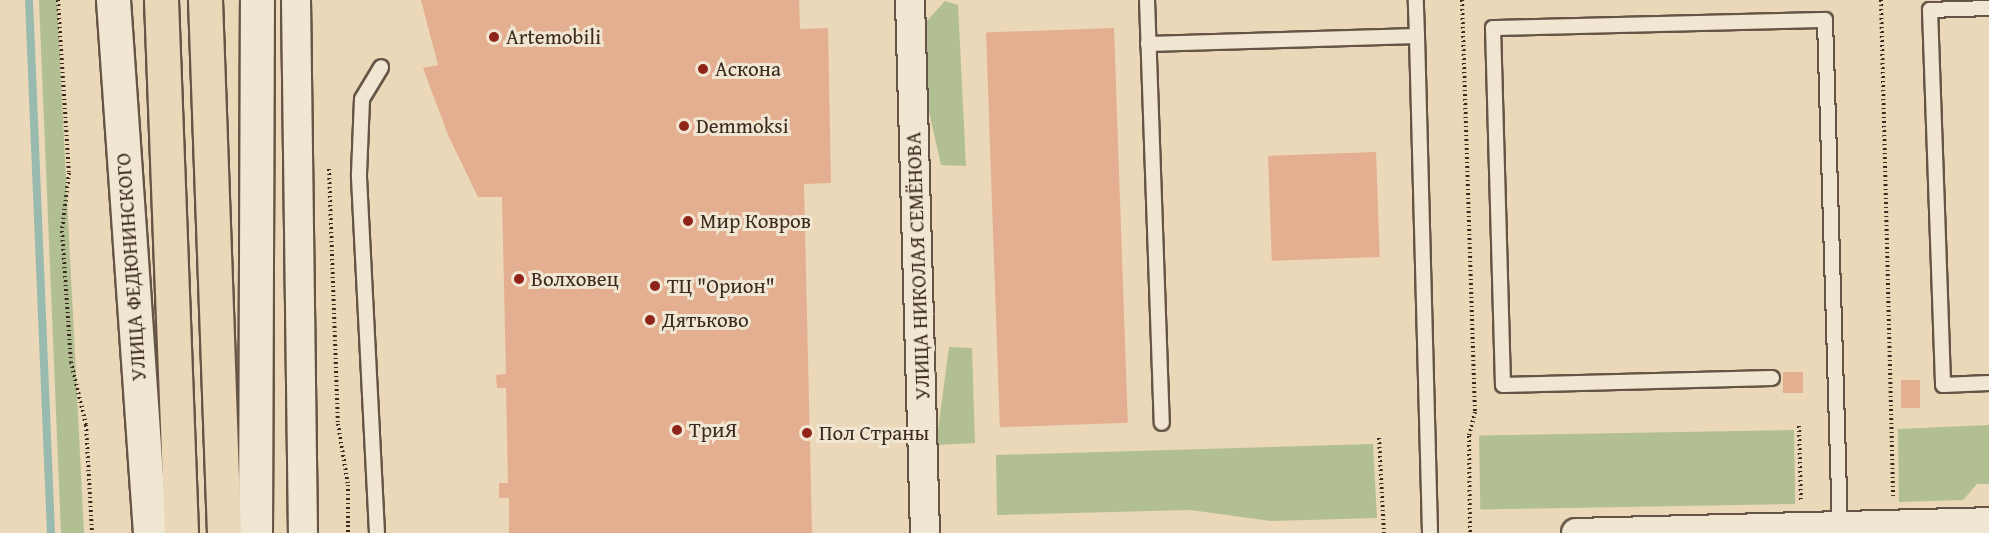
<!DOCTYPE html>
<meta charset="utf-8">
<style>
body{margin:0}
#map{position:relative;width:1989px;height:533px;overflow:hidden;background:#ead8b9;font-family:"Gentium Book Plus",serif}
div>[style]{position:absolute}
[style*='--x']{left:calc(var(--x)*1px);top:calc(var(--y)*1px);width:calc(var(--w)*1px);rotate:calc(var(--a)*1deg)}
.green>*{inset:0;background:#b2bf92;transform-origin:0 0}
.stream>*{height:8px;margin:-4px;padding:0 4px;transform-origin:4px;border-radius:4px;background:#98baaf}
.building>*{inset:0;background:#e4ae91;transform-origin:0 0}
.path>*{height:4px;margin-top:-2px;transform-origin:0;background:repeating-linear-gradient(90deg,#3a291f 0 1.5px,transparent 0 4.5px)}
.roads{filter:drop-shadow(2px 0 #665546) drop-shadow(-2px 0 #665546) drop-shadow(0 2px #665546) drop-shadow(0 -2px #665546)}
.service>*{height:14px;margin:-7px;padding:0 7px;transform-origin:7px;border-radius:7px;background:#f1e6d2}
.minor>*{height:28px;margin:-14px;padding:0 14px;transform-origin:14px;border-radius:14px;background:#f1e6d2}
.secondary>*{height:33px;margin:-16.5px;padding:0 16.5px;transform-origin:16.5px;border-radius:16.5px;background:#f1e6d2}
.trunk>*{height:33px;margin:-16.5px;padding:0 16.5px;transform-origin:16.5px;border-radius:16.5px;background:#ead8b9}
.dots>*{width:16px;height:16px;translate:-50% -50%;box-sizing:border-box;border:3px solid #f1e6d2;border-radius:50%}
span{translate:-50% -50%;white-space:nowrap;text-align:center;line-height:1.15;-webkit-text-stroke:6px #f1e6d2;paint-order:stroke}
.poi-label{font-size:21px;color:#3a291f}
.left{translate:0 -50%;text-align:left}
.street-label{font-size:21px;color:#3a291f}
</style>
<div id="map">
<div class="green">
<i style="clip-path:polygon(39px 0,57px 0,84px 533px,61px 533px)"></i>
<i style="clip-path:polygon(945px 1px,958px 5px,966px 166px,941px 165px,923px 85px,924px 24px)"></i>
<i style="clip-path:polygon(949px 347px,972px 348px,975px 443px,936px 445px)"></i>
<i style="clip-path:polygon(1989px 425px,1989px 484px,1977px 484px,1963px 500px,1899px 502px,1898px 429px)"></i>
<i style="left:1794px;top:430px;width:74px;height:315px;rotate:89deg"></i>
<i style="clip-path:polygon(1373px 444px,1377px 518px,1271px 521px,1190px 510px,997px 515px,996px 455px)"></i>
</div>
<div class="stream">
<i style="--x:29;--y:0;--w:533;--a:87.64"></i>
</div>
<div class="building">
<i style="clip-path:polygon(421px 0,799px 0,800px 29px,828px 28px,831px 183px,804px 184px,812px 533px,509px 533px,509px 498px,499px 498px,499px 483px,508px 483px,506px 388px,497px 388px,496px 375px,506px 374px,502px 197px,478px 197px,448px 135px,423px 68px,438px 65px)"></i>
<i style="left:1114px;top:28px;width:395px;height:128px;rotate:88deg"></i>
<i style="left:1376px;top:152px;width:105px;height:108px;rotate:88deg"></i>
<i style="left:1783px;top:372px;width:20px;height:21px"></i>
<i style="left:1920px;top:380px;width:28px;height:19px;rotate:90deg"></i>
</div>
<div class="path">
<i style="--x:58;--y:0;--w:173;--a:86.4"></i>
<i style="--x:69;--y:173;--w:58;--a:96.9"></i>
<i style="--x:62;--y:231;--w:131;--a:86.1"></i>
<i style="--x:71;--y:362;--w:65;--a:76.6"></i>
<i style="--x:86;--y:425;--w:108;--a:86.8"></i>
<i style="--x:1462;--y:0;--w:412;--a:88.2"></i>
<i style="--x:1475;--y:412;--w:25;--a:104"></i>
<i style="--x:1469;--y:436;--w:97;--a:89.4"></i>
<i style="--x:1881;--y:0;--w:496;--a:88.6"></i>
<i style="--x:329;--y:169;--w:255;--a:88"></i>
<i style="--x:338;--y:424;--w:62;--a:80.7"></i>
<i style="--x:348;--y:485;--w:48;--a:90"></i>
<i style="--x:1799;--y:426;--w:74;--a:88.5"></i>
<i style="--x:1379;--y:438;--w:95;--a:87"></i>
</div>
<div class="roads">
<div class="service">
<i style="--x:1147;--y:0;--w:423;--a:88"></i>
<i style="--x:1989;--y:8;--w:59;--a:178.1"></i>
<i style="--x:1930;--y:10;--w:375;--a:88"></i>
<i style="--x:1943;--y:385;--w:46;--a:-2.5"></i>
<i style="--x:1417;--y:36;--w:497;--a:88.5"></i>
<i style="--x:1148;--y:44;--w:269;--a:-1.7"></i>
<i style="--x:1417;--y:36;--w:36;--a:-92"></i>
<i style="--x:1772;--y:378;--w:269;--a:178.5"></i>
<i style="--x:1503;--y:385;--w:357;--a:-91.6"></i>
<i style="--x:1493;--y:28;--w:332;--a:-1.4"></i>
<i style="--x:1825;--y:20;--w:508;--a:88.31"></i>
<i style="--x:377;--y:533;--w:359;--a:-92.9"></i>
<i style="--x:359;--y:174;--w:75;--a:-87.7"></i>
<i style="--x:362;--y:99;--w:37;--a:-59"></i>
</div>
<div class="minor">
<i style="--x:296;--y:0;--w:533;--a:89.25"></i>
<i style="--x:910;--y:0;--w:533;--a:88.39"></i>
<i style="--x:1576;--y:533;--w:413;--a:-1.5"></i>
</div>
<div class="secondary">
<i style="--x:113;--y:0;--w:534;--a:86.03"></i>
<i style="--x:255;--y:533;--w:533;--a:-89.79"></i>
</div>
<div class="trunk">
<i style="--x:161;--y:0;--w:533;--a:87.85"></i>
<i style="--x:205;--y:0;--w:533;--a:87.96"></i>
</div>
</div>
<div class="dots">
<i style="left:494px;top:37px;background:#8f2418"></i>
<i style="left:703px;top:69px;background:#8f2418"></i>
<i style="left:684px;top:126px;background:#8f2418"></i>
<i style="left:688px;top:221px;background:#8f2418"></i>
<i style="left:519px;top:279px;background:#8f2418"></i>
<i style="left:655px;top:286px;background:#8f2418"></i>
<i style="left:650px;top:320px;background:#8f2418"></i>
<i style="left:677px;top:430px;background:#8f2418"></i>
<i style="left:807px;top:433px;background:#8f2418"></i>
</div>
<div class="poi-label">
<span class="left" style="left:506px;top:37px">Artemobili</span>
<span class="left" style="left:715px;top:69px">Аскона</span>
<span class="left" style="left:696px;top:126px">Demmoksi</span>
<span class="left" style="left:700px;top:221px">Мир Ковров</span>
<span class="left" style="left:531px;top:279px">Волховец</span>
<span class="left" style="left:667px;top:286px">ТЦ "Орион"</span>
<span class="left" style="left:662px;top:320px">Дятьково</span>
<span class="left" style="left:689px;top:430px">ТриЯ</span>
<span class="left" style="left:819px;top:433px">Пол Страны</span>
</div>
<div class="street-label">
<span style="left:918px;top:266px;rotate:-92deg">УЛИЦА НИКОЛАЯ СЕМЁНОВА</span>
<span style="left:131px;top:267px;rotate:-94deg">УЛИЦА ФЕДЮНИНСКОГО</span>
</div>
</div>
